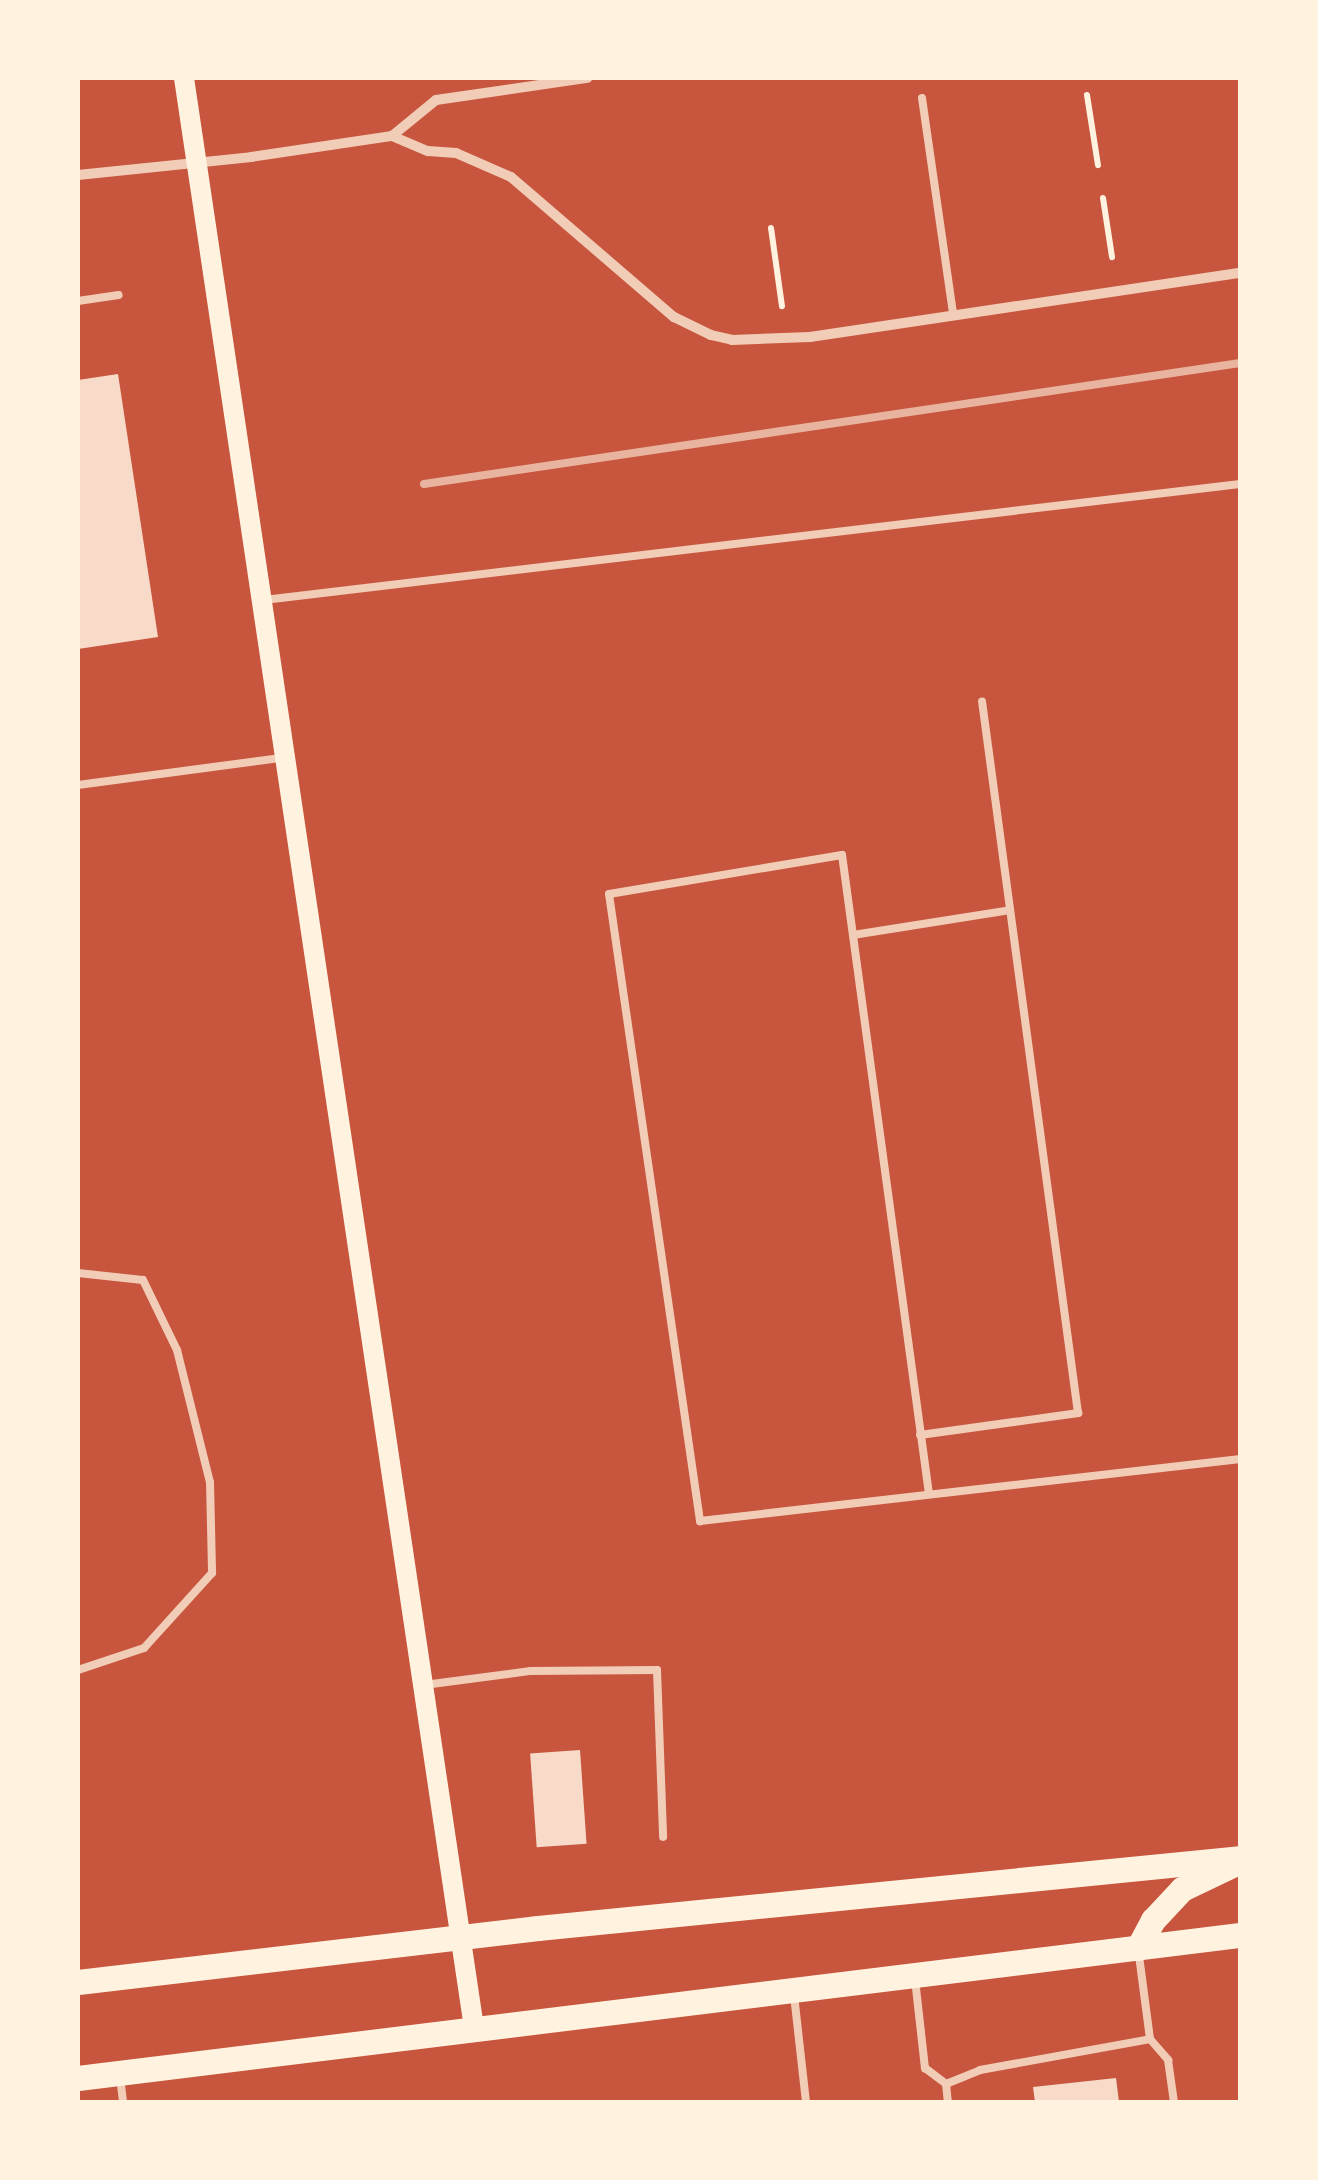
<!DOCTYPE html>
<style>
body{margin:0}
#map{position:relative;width:1318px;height:2180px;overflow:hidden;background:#c8553d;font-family:"Roboto Condensed",sans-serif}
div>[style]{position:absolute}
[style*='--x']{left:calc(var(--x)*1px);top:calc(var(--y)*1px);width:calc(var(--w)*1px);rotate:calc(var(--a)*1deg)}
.building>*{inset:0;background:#f7dbc8;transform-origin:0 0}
.path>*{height:6px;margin:-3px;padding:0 3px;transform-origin:3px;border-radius:3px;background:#fff3e0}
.service>*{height:8px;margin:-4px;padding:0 4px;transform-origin:4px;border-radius:4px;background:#f1ccb7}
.minor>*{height:10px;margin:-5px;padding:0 5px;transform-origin:5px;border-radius:5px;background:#f1ccb7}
.secondary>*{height:20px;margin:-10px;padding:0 10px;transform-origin:10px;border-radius:10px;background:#fff3e0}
.primary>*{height:25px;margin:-12.5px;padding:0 12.5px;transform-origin:12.5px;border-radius:12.5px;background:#fff3e0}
.rail>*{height:8px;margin:-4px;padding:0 4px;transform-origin:4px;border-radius:4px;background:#e9b49f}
span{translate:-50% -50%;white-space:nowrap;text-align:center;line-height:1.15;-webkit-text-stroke:8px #fff3e0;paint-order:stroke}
.frame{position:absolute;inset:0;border:80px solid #fff3e0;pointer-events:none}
</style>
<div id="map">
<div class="building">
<i style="clip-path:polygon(118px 374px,158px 637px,78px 649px,78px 380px)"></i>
<i style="left:580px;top:1750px;width:94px;height:50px;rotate:86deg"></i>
<i style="clip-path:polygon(1116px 2078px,1119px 2102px,1035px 2102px,1033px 2087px)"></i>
</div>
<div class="path">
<i style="--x:1087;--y:95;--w:71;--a:81.1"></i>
<i style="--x:1103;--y:198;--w:60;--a:81.3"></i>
<i style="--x:771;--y:228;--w:79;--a:82"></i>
</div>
<div class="service">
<i style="--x:922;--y:98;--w:218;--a:81.8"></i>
<i style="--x:78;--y:301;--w:41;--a:-8.3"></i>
<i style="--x:264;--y:600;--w:983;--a:-6.78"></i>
<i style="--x:78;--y:785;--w:205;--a:-7.6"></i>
<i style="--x:853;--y:935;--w:159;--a:-9"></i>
<i style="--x:78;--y:1273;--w:65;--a:6.1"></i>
<i style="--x:143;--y:1280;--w:78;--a:64.1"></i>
<i style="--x:177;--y:1350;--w:136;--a:76"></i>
<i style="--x:210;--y:1482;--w:91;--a:88.7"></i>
<i style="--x:212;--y:1573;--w:101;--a:132.2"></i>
<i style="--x:144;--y:1648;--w:70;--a:161.6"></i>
<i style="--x:920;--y:1435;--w:160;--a:-7.9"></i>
<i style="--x:1078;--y:1413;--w:718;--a:-97.68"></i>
<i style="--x:929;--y:1494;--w:645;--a:-97.75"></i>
<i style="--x:842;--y:855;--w:236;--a:170.5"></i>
<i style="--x:609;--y:894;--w:634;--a:81.74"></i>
<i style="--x:700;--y:1521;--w:544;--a:-6.55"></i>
<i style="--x:424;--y:1685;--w:108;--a:-7.5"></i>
<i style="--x:531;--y:1671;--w:126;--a:-0.5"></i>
<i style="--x:657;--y:1670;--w:167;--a:87.9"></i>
<i style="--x:915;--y:1979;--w:90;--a:83.6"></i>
<i style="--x:925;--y:2068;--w:26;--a:37"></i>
<i style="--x:946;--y:2084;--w:37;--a:-22"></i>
<i style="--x:980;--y:2070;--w:173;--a:-10.3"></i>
<i style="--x:1150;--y:2039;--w:85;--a:-97.5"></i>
<i style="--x:794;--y:1995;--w:108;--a:83.6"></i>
<i style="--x:1150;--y:2039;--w:28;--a:49"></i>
<i style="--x:1168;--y:2060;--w:42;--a:81.9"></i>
<i style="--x:120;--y:2077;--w:25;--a:83"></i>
<i style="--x:946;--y:2084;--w:18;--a:84"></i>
</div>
<div class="minor">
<i style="--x:392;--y:136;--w:39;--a:23"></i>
<i style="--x:428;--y:151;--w:28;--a:4"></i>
<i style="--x:456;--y:153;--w:60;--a:23.6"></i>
<i style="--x:511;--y:177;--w:215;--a:40.7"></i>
<i style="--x:674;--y:317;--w:41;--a:25.9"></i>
<i style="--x:711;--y:335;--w:22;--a:13"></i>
<i style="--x:732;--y:340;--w:78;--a:-2.2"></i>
<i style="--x:810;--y:337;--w:435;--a:-8.5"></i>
<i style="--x:78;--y:175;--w:174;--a:-5.9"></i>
<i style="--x:251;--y:157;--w:143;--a:-8.5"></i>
<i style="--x:392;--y:136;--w:57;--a:-39.3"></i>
<i style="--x:436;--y:100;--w:153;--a:-8.3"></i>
</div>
<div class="secondary">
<i style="--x:184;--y:78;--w:1971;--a:81.54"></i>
</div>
<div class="primary">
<i style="--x:1138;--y:1948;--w:32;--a:-62"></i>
<i style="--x:1153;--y:1920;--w:42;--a:-46.9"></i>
<i style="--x:1182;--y:1889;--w:55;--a:-25.6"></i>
<i style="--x:78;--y:1982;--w:463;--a:-6.7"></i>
<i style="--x:538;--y:1928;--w:705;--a:-5.69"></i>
<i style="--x:78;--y:2078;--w:1171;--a:-7.02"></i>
</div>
<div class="rail">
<i style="--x:424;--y:484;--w:825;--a:-8.43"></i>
</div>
<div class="frame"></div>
</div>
